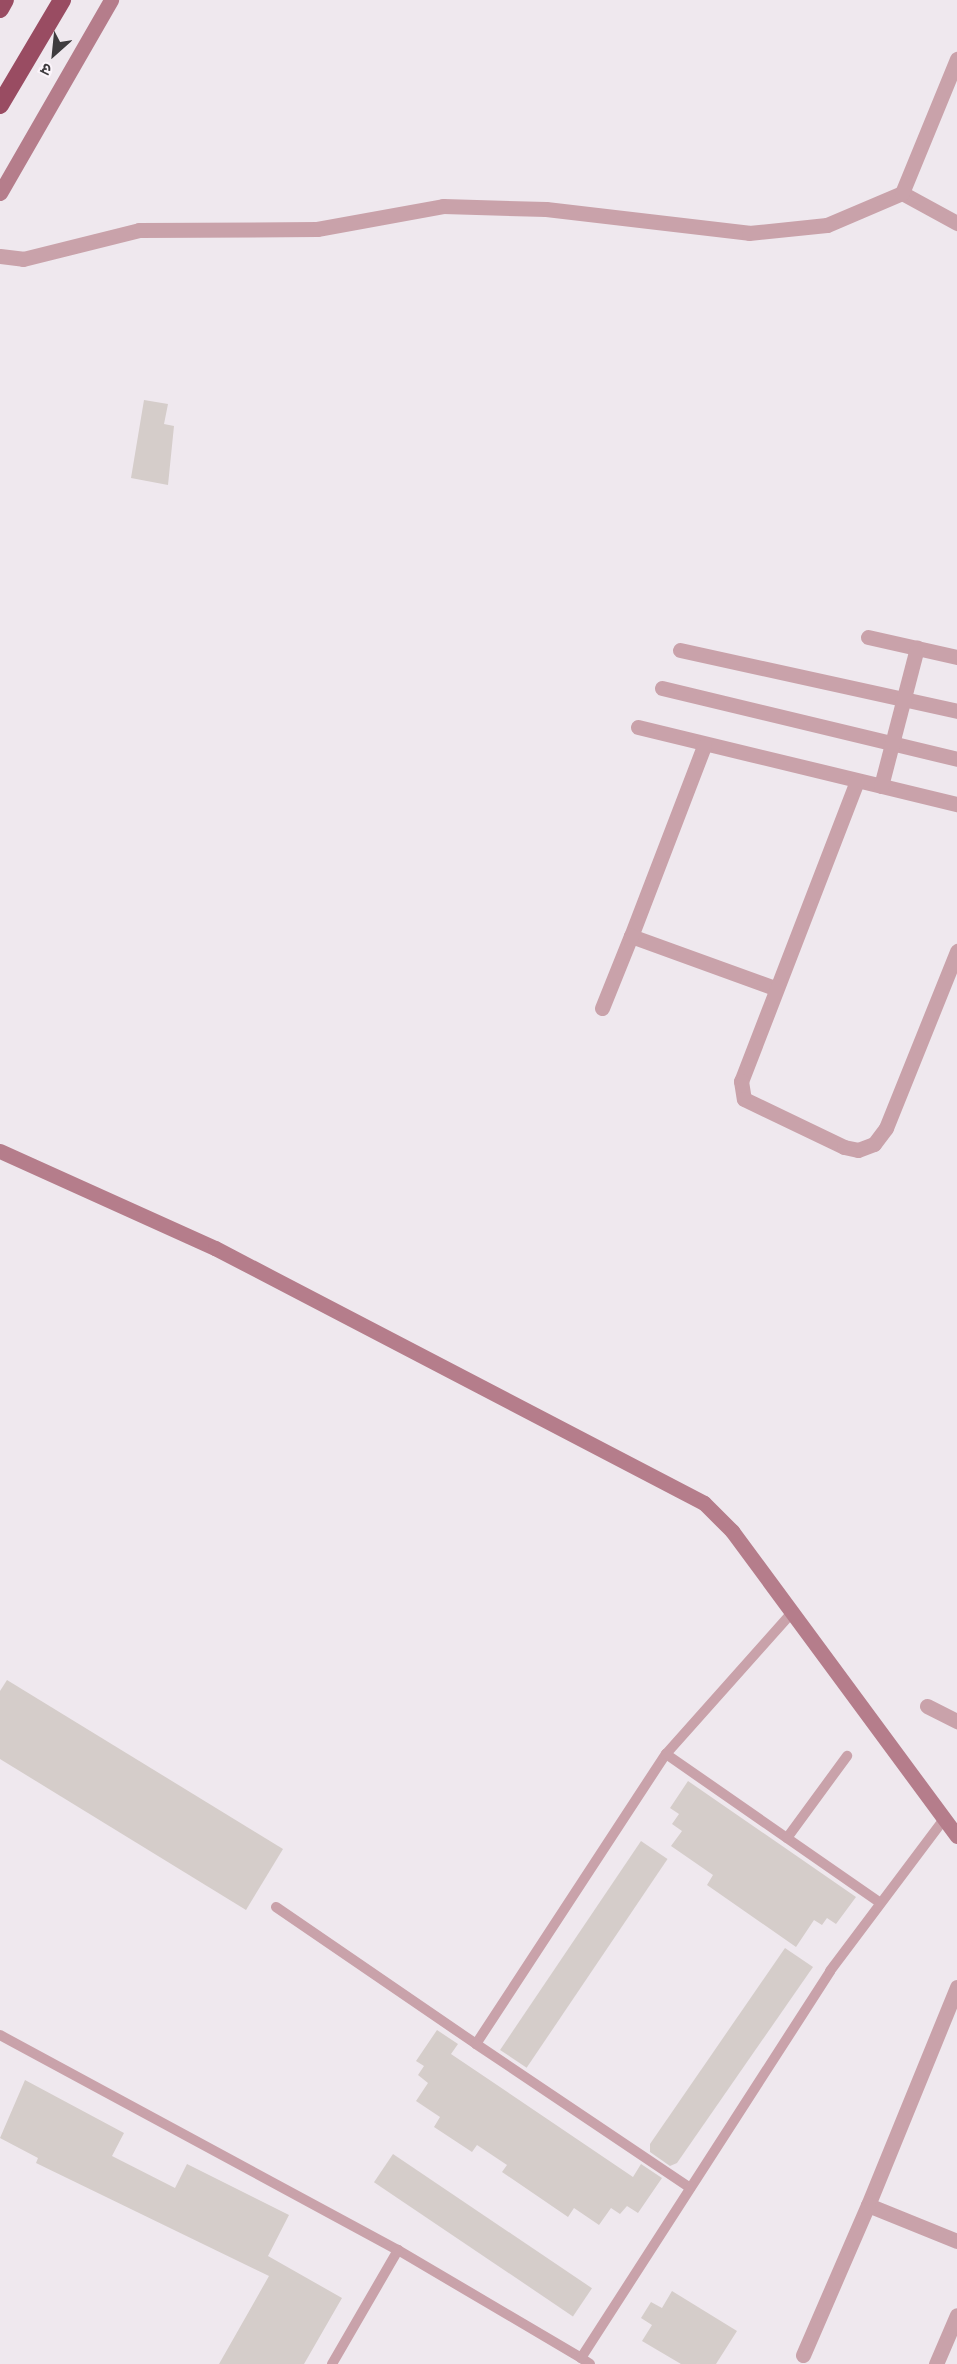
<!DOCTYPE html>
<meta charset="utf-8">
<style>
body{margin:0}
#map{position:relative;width:957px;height:2364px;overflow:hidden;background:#efe8ee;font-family:"Archivo Narrow","Noto Sans Devanagari",sans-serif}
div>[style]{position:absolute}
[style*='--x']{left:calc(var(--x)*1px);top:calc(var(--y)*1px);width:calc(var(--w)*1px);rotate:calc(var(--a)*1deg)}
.building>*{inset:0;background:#d5cdca;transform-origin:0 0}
.lane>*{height:10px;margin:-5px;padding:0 5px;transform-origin:5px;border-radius:5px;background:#c9a2aa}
.street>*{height:15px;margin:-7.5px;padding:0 7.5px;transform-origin:7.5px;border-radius:7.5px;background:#c9a2aa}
.secondary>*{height:15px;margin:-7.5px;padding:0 7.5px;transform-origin:7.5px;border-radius:7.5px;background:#b57d8b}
.highway>*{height:18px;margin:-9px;padding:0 9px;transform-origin:9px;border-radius:9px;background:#994c62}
span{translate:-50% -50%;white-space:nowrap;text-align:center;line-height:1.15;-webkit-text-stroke:5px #fcf5fb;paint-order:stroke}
.north{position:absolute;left:24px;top:24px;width:60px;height:60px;-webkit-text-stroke:4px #fcf5fb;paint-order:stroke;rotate:207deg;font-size:16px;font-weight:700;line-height:24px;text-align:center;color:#3e3b3e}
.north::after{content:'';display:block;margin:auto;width:21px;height:27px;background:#3e3b3e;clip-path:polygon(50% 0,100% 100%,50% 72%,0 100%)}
</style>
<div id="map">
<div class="building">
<i style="clip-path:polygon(144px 400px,168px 404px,164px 424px,174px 426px,168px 485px,131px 478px)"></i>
<i style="clip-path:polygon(7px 1680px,283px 1849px,246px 1910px,0 1759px,0 1691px)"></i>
<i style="clip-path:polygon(688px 1781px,856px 1897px,836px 1924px,827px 1918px,822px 1925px,814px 1920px,796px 1947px,707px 1885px,713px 1875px,671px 1846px,682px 1831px,672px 1824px,679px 1814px,670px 1808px)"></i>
<i style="left:641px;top:1841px;width:32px;height:252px;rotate:34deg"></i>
<i style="clip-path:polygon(785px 1948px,813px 1967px,677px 2163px,670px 2166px,650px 2152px,650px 2144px)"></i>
<i style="clip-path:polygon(437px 2030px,458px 2044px,451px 2054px,633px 2177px,641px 2164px,662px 2178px,638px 2213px,627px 2206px,620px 2214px,611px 2208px,599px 2225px,574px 2208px,568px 2217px,502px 2172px,507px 2165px,477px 2145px,472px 2152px,434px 2127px,440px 2117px,416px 2101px,428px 2083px,418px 2075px,424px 2066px,416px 2061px)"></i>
<i style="clip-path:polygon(25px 2080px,124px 2133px,112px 2156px,175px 2188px,187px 2164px,289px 2215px,268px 2256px,342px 2298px,304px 2364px,219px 2364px,269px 2276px,36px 2163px,38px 2158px,0 2138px)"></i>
<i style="left:393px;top:2154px;width:240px;height:34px;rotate:34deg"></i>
<i style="clip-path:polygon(672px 2291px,737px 2331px,716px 2364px,681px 2364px,642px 2341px,652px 2325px,641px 2318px,651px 2302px,662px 2308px)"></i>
</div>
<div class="lane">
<i style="--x:666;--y:1754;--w:261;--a:34.8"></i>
<i style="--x:787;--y:1838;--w:102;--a:-53.8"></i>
<i style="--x:276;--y:1907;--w:242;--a:34.4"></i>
<i style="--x:476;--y:2044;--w:347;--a:-56.8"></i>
<i style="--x:666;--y:1754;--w:186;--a:-48.3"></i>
<i style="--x:0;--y:2035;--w:452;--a:28.4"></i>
<i style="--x:398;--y:2250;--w:212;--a:30.5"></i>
<i style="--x:476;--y:2044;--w:258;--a:33.9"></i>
<i style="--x:332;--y:2364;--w:132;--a:-59.9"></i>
<i style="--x:590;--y:2364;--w:11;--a:-146"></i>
<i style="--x:581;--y:2358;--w:460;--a:-57.2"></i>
<i style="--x:830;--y:1971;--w:191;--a:-53.1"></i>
</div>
<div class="street">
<i style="--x:902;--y:193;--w:63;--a:28.6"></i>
<i style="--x:0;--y:256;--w:23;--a:7"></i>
<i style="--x:23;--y:259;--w:120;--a:-14"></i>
<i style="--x:139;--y:230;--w:178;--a:-0.3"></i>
<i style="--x:317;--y:229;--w:128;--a:-10.3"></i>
<i style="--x:443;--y:206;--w:103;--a:1.7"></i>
<i style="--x:546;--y:209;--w:204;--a:6.7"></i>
<i style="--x:749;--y:233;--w:78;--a:-5.9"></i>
<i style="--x:827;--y:225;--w:82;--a:-23.1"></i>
<i style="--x:902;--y:193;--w:145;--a:-67.7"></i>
<i style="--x:868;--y:637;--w:91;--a:12.7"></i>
<i style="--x:680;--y:650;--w:284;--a:12.4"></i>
<i style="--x:662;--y:688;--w:303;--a:13.5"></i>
<i style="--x:638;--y:727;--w:328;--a:13.6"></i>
<i style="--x:704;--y:746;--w:204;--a:111"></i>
<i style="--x:631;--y:936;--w:153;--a:19.9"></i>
<i style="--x:857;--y:781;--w:322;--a:111.1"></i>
<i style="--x:741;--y:1081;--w:18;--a:81"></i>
<i style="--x:744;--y:1099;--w:111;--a:25.6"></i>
<i style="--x:844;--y:1147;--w:14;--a:12"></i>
<i style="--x:858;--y:1150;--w:17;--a:-21"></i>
<i style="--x:874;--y:1144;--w:20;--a:-53"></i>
<i style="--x:886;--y:1128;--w:191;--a:-68.1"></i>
<i style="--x:881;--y:786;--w:143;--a:-75.4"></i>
<i style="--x:602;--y:1008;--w:78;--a:-68.1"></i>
<i style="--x:927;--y:1706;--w:34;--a:27"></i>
<i style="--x:957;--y:1987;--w:235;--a:112.2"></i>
<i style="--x:868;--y:2205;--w:96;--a:22"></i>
<i style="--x:803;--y:2355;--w:163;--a:-66.6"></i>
<i style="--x:936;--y:2364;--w:53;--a:-66.8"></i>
</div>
<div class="secondary">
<i style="--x:0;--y:193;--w:223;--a:-60.1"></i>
<i style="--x:0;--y:1151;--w:236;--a:24.3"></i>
<i style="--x:215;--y:1248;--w:551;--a:27.54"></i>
<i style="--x:704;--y:1503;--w:40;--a:45"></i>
<i style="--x:732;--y:1531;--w:379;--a:53.6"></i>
</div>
<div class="highway">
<i style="--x:0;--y:9;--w:10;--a:-61"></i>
<i style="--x:0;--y:105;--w:122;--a:-59.4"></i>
</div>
<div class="north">उ</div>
</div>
